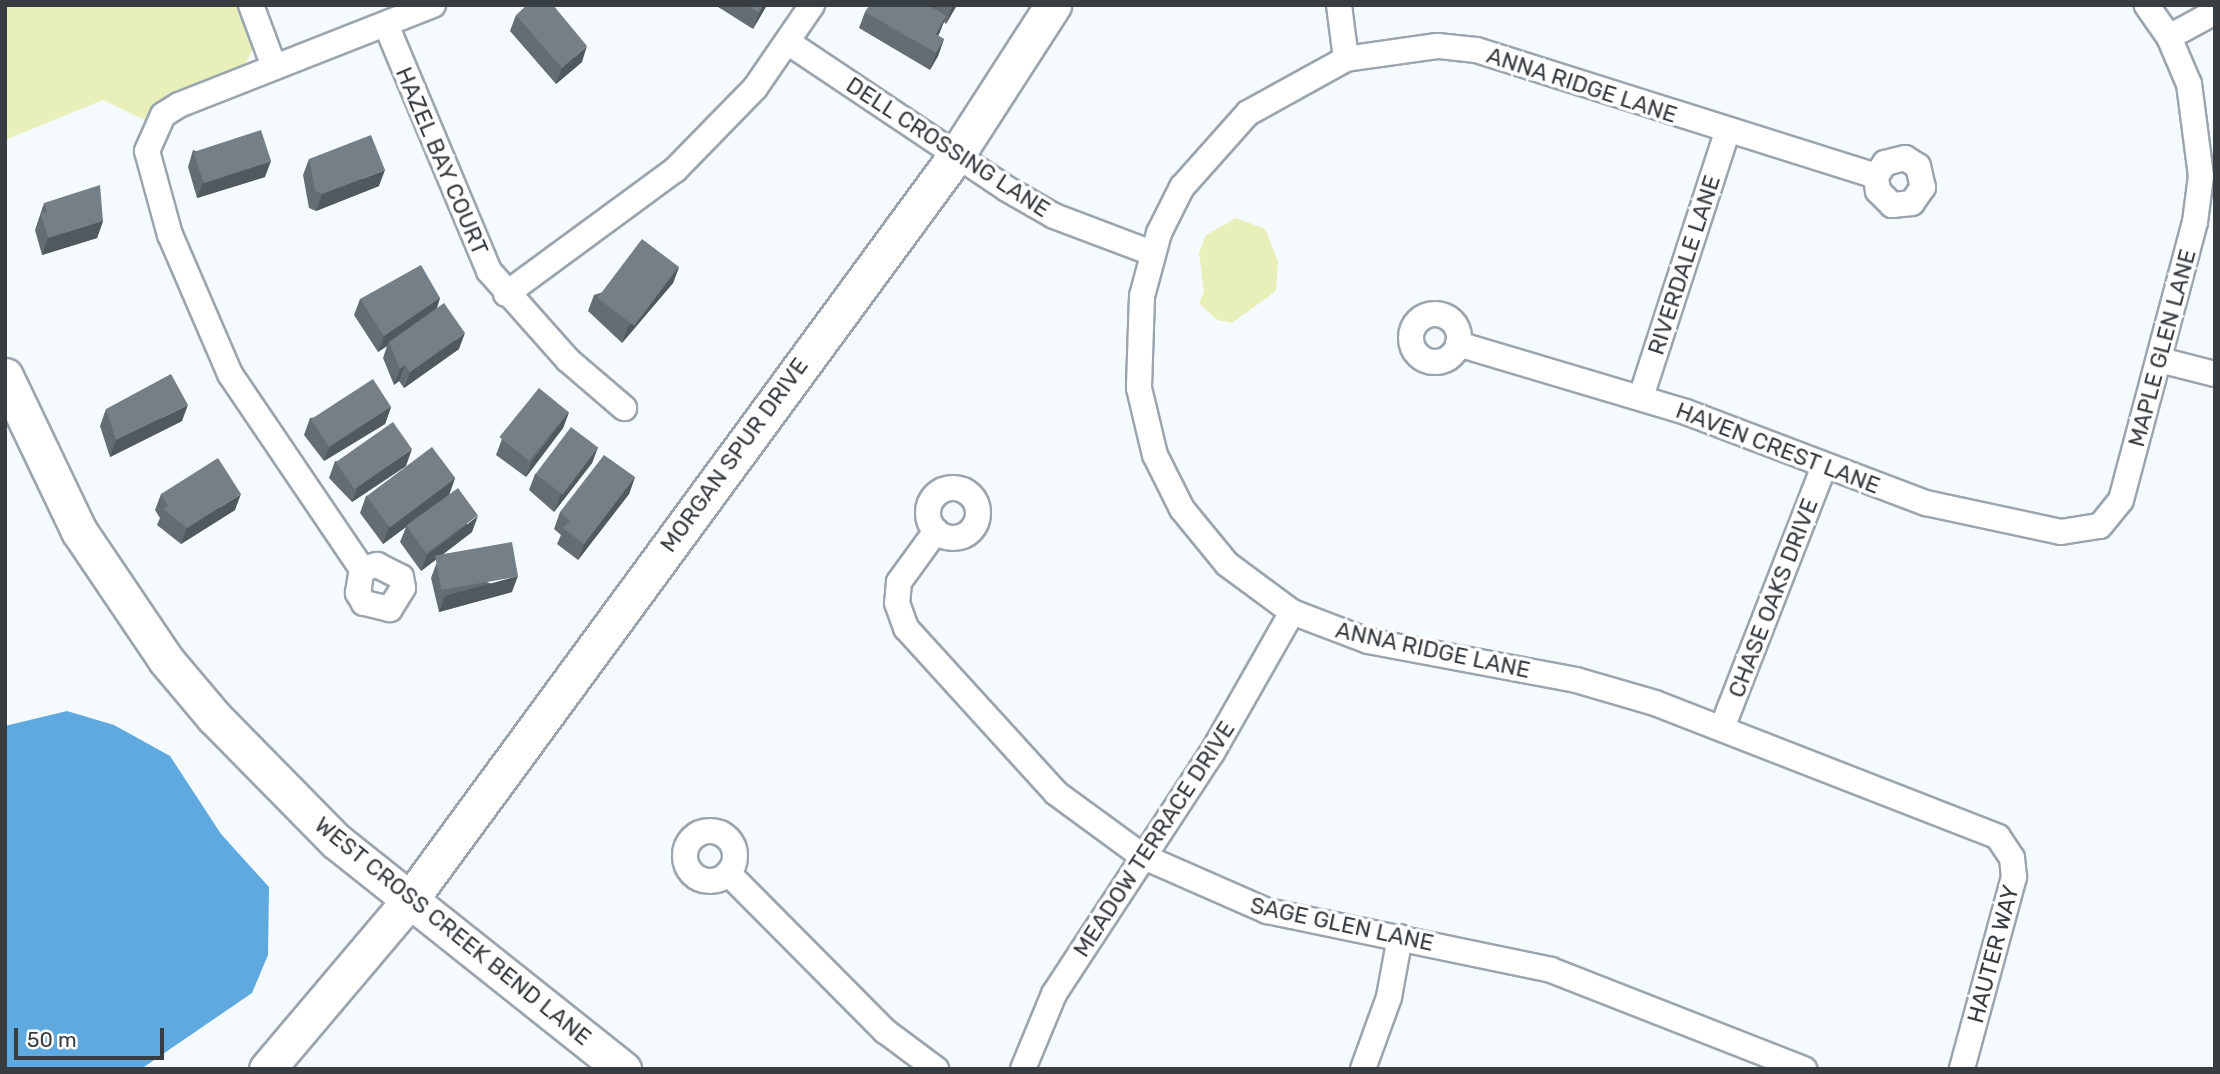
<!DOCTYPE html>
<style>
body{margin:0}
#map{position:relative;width:2220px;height:1074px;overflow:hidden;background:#f5fafe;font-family:Rubik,sans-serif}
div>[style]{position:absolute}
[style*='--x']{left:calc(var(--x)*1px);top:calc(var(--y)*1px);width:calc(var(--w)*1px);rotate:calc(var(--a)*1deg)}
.green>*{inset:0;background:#e9efb9}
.water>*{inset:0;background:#5ea9df}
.roads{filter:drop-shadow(2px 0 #9aa5af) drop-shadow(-2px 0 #9aa5af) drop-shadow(0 2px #9aa5af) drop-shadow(0 -2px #9aa5af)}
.street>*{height:24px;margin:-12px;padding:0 12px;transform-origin:12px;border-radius:12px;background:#fff}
.street>.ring{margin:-12px;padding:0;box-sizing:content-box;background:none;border:24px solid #fff;border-radius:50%}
.secondary>*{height:35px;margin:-17.5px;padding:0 17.5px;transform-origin:17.5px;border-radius:17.5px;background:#fff}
.wall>*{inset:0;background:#646d74}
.shaded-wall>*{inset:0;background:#51595e}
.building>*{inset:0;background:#747f87;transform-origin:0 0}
span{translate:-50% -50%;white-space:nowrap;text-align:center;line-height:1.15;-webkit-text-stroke:7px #fff;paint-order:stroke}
.street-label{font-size:23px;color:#383d41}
.frame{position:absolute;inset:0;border:7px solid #383d41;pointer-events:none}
.scale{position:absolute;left:14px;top:1028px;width:150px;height:32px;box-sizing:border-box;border:4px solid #383d41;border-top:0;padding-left:9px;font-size:21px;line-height:24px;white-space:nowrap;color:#383d41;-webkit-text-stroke:5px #fff;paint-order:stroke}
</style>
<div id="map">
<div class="green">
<i style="clip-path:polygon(5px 5px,237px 5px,253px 49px,243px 69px,155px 108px,145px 120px,103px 100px,5px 140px)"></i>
<i style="clip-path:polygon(1236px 218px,1265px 229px,1278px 261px,1276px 291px,1232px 323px,1217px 320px,1199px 303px,1204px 292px,1199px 253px,1206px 235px)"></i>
</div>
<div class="water">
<i style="clip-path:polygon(67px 711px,114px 725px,170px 756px,221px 834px,269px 887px,268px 955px,252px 993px,141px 1069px,5px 1069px,5px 726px)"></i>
</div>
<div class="roads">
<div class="street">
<i style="--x:251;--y:5;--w:63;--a:69.6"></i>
<i style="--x:1339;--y:5;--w:54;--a:82.6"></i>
<i style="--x:387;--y:27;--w:264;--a:67.3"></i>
<i style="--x:489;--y:271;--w:119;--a:48.4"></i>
<i style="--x:568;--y:360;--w:74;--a:40.6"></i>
<i style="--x:2169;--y:37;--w:52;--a:-28.5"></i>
<i style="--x:789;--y:43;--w:262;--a:33.8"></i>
<i style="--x:1007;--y:189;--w:54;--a:29.9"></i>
<i style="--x:1054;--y:216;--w:105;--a:20.7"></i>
<i style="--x:1876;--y:176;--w:16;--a:-55"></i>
<i style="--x:1885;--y:163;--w:21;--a:-14"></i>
<i style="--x:1905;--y:158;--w:15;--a:32"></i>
<i style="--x:1918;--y:166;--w:22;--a:77"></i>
<i style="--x:1923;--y:187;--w:19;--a:125"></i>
<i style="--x:1912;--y:203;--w:20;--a:174"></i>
<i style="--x:1892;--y:205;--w:20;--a:-135"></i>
<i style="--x:1878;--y:191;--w:15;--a:-98"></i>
<i style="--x:1876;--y:176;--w:419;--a:-162.5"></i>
<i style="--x:1476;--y:50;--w:39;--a:-174"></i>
<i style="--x:1437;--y:46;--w:92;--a:171.9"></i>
<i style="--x:1346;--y:59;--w:112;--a:151.1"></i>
<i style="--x:1248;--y:113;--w:99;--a:131.7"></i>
<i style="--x:1182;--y:187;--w:51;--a:116.6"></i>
<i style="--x:1159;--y:233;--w:65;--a:105.1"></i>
<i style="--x:1142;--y:296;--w:92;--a:91.9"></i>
<i style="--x:1139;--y:388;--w:69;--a:76.6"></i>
<i style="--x:1155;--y:455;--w:60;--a:63.4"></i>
<i style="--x:1182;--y:509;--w:71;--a:50.7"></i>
<i style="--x:1227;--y:564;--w:81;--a:36.4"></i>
<i style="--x:1292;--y:612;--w:81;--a:20.9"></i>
<i style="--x:1368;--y:641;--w:212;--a:10.6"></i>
<i style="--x:1576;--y:680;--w:82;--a:16.2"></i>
<i style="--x:1655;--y:703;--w:368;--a:21.3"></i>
<i style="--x:1998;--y:837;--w:25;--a:56"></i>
<i style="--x:2012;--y:858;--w:19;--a:84"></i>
<i style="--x:2014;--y:877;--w:199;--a:105.2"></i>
<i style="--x:506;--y:294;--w:210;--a:-36.3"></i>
<i style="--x:675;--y:170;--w:115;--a:-45.7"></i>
<i style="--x:755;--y:88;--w:101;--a:-55.5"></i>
<i class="ring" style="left:1411px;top:314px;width:24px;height:24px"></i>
<i style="--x:1458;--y:344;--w:238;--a:16.6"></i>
<i style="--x:1686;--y:412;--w:257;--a:20.8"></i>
<i style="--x:1926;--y:503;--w:138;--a:12.1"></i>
<i style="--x:2061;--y:532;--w:39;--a:-9"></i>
<i style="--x:2100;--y:526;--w:33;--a:-51"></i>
<i style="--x:2121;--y:500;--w:288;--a:-75.1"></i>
<i style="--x:2195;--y:222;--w:46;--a:-82.6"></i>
<i style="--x:2201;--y:176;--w:93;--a:-97.4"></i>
<i style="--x:2189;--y:84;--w:51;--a:-113.1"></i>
<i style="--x:2169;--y:37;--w:39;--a:-125"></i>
<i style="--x:2160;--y:360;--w:57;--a:14.3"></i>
<i style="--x:1641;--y:397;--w:278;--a:-72"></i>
<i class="ring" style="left:928px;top:488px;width:26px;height:26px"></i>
<i style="--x:936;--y:531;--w:63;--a:126"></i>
<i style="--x:899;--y:582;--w:21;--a:95"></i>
<i style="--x:897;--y:603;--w:27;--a:70"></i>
<i style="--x:906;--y:628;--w:223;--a:47.7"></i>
<i style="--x:1056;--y:793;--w:107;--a:36.2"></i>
<i style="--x:1142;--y:856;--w:137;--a:23.7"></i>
<i style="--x:1267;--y:911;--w:290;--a:11.7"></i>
<i style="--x:1551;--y:970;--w:272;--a:21.4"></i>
<i style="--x:362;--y:569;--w:16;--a:-15"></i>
<i style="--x:377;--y:565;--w:27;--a:27"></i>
<i style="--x:401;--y:577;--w:11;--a:80"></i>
<i style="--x:403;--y:588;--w:25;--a:122"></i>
<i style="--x:390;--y:609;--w:27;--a:-167"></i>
<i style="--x:364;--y:603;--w:12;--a:-121"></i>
<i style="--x:358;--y:593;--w:24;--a:-81"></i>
<i style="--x:362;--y:569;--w:235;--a:-124.1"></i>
<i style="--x:230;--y:374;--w:151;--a:-113.3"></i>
<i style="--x:170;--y:235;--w:87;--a:-105.3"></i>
<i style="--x:147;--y:151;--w:39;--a:-66"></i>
<i style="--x:163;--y:115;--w:19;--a:-32"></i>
<i style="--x:179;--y:105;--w:273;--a:-21.5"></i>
<i style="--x:1722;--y:728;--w:280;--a:-68.7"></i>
<i class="ring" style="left:685px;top:831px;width:26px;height:26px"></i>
<i style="--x:728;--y:873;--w:223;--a:45.2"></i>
<i style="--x:885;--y:1031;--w:64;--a:36.7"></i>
<i style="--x:1023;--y:1069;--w:81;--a:-67.5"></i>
<i style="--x:1054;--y:994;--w:288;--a:-56.8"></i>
<i style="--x:1212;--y:753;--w:162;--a:-60.4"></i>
<i style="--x:1363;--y:1069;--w:77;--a:-70.1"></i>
<i style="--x:1389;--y:997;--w:61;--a:-79.6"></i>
</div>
<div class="secondary">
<i style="--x:5;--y:376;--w:172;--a:64.5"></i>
<i style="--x:79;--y:531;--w:156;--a:56"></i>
<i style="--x:166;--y:660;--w:75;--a:49.9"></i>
<i style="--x:214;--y:717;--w:174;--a:45.5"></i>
<i style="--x:336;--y:841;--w:367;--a:38.5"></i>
<i style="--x:267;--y:1069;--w:220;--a:-49.8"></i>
<i style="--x:409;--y:901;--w:923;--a:-53.73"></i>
<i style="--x:955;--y:157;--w:181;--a:-57.2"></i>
</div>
</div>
<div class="wall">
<i style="clip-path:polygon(715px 5px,767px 5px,753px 29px)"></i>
<i style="clip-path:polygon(870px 5px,957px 5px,946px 24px,944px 22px,938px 36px,944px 39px,938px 56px,930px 70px,859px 28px,865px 12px)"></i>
<i style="clip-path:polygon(516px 15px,582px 62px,556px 84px,510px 31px)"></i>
<i style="clip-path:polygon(193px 150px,265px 177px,197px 198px,188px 167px)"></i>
<i style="clip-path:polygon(309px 159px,379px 186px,316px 211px,309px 208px,303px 175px)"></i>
<i style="clip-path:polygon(44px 203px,103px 221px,97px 238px,42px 255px,35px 230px)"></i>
<i style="clip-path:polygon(679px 267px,673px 283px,622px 343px,588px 311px,594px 295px)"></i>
<i style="clip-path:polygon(440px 298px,437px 308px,459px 349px,404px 388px,399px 381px,394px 385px,383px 358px,387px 346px,378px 352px,354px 315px,360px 299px)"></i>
<i style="clip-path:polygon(391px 407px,385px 424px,324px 461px,304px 435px,310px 418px)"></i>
<i style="clip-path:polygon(106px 409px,182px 421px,110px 457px,100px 426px)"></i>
<i style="clip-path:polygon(569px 412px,563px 428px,526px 477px,496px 455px,502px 439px)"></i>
<i style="clip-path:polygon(598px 447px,592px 463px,554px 512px,529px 490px,535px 474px)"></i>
<i style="clip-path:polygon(335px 461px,406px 466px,352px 502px,329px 478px)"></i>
<i style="clip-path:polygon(635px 477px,629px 494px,578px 560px,557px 544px,561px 535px,554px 529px,560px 512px)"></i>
<i style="clip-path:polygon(455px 478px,449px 495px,472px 532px,421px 571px,400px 542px,406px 527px,383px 544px,360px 513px,366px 496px)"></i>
<i style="clip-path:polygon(161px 494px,235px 510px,181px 544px,157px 525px,160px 518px,155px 510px)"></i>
<i style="clip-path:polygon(437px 562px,512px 592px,439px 612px,431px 578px)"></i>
</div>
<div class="shaded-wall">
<i style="clip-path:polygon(763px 5px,767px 5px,753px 29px,759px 13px)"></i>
<i style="clip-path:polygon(954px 5px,957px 5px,946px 24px,952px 7px)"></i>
<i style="clip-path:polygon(946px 16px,940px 32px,930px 51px,936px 34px)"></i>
<i style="clip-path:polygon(944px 39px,938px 56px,930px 70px,936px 53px)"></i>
<i style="clip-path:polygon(587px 46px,582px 62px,556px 84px,562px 68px)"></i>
<i style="clip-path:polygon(271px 161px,265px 177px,197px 198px,203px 182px)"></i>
<i style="clip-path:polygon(385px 170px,379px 186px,316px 211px,322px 194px)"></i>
<i style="clip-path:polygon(103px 221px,97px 238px,42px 255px,48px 238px)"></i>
<i style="clip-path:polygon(679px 267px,673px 283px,622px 343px,628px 327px)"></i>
<i style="clip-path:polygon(440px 298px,434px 315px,389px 342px,387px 346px,378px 352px,384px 336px)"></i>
<i style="clip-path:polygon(465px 333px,459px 349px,404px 388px,410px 372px)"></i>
<i style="clip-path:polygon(405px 365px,399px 381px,394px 385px,400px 369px)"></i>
<i style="clip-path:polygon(188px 405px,182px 421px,110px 457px,116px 440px)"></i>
<i style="clip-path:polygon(391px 407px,385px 424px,324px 461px,330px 445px)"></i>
<i style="clip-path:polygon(569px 412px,563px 428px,526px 477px,532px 461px)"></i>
<i style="clip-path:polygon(598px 447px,592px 463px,554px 512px,560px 496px)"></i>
<i style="clip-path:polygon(412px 449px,406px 466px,352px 502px,358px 486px)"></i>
<i style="clip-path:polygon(635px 477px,629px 494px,578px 560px,584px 544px)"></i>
<i style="clip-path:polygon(455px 478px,449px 495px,383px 544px,389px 527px)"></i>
<i style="clip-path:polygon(241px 494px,235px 510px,181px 544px,187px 528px)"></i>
<i style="clip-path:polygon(478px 516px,472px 532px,421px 571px,427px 555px)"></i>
<i style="clip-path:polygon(518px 576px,512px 592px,439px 612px,445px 596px)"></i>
</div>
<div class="building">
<i style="clip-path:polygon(527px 5px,553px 5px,587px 46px,562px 68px,516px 15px)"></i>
<i style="clip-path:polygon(747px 5px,763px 5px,759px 13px)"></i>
<i style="clip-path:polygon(870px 5px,928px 5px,946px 16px,936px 34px,944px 39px,936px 53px,865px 12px)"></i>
<i style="left:261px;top:130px;width:33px;height:71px;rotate:72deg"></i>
<i style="clip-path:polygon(371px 135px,385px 170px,322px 194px,315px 191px,309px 159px)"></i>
<i style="clip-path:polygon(100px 185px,103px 221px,48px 238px,41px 213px,47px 212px,44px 203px)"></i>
<i style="left:642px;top:239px;width:46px;height:74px;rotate:37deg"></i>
<i style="clip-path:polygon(421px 265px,440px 298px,384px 336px,360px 299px)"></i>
<i style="clip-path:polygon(444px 303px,465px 333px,410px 372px,405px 365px,400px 369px,389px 342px)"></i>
<i style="clip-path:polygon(171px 374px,188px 405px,116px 440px,106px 409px)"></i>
<i style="left:373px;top:379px;width:33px;height:74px;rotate:57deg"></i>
<i style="left:539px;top:388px;width:38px;height:63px;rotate:39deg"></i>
<i style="left:393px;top:422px;width:33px;height:70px;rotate:55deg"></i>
<i style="left:571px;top:427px;width:34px;height:59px;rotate:37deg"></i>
<i style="left:432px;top:447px;width:39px;height:82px;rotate:53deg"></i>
<i style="clip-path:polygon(604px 455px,635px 477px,584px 544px,563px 528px,570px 521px,560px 512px)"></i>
<i style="clip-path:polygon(218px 458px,241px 494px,187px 528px,163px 509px,168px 506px,161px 494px)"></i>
<i style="left:458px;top:488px;width:34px;height:64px;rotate:54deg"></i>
<i style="left:512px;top:542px;width:35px;height:78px;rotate:80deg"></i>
</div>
<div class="street-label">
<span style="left:1582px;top:85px;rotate:18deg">ANNA RIDGE LANE</span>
<span style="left:948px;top:147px;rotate:33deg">DELL CROSSING LANE</span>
<span style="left:442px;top:161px;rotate:67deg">HAZEL BAY COURT</span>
<span style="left:1684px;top:265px;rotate:-72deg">RIVERDALE LANE</span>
<span style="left:2162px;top:348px;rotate:-75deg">MAPLE GLEN LANE</span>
<span style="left:1778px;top:448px;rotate:21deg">HAVEN CREST LANE</span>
<span style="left:734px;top:455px;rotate:-54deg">MORGAN SPUR DRIVE</span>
<span style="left:1773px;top:598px;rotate:-69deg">CHASE OAKS DRIVE</span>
<span style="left:1433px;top:650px;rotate:12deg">ANNA RIDGE LANE</span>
<span style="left:1154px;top:839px;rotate:-57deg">MEADOW TERRACE DRIVE</span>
<span style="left:1342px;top:924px;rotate:12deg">SAGE GLEN LANE</span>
<span style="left:453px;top:931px;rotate:39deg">WEST CROSS CREEK BEND LANE</span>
<span style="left:1993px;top:954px;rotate:-75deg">HAUTER WAY</span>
</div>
<div class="frame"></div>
<div class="scale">50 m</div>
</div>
